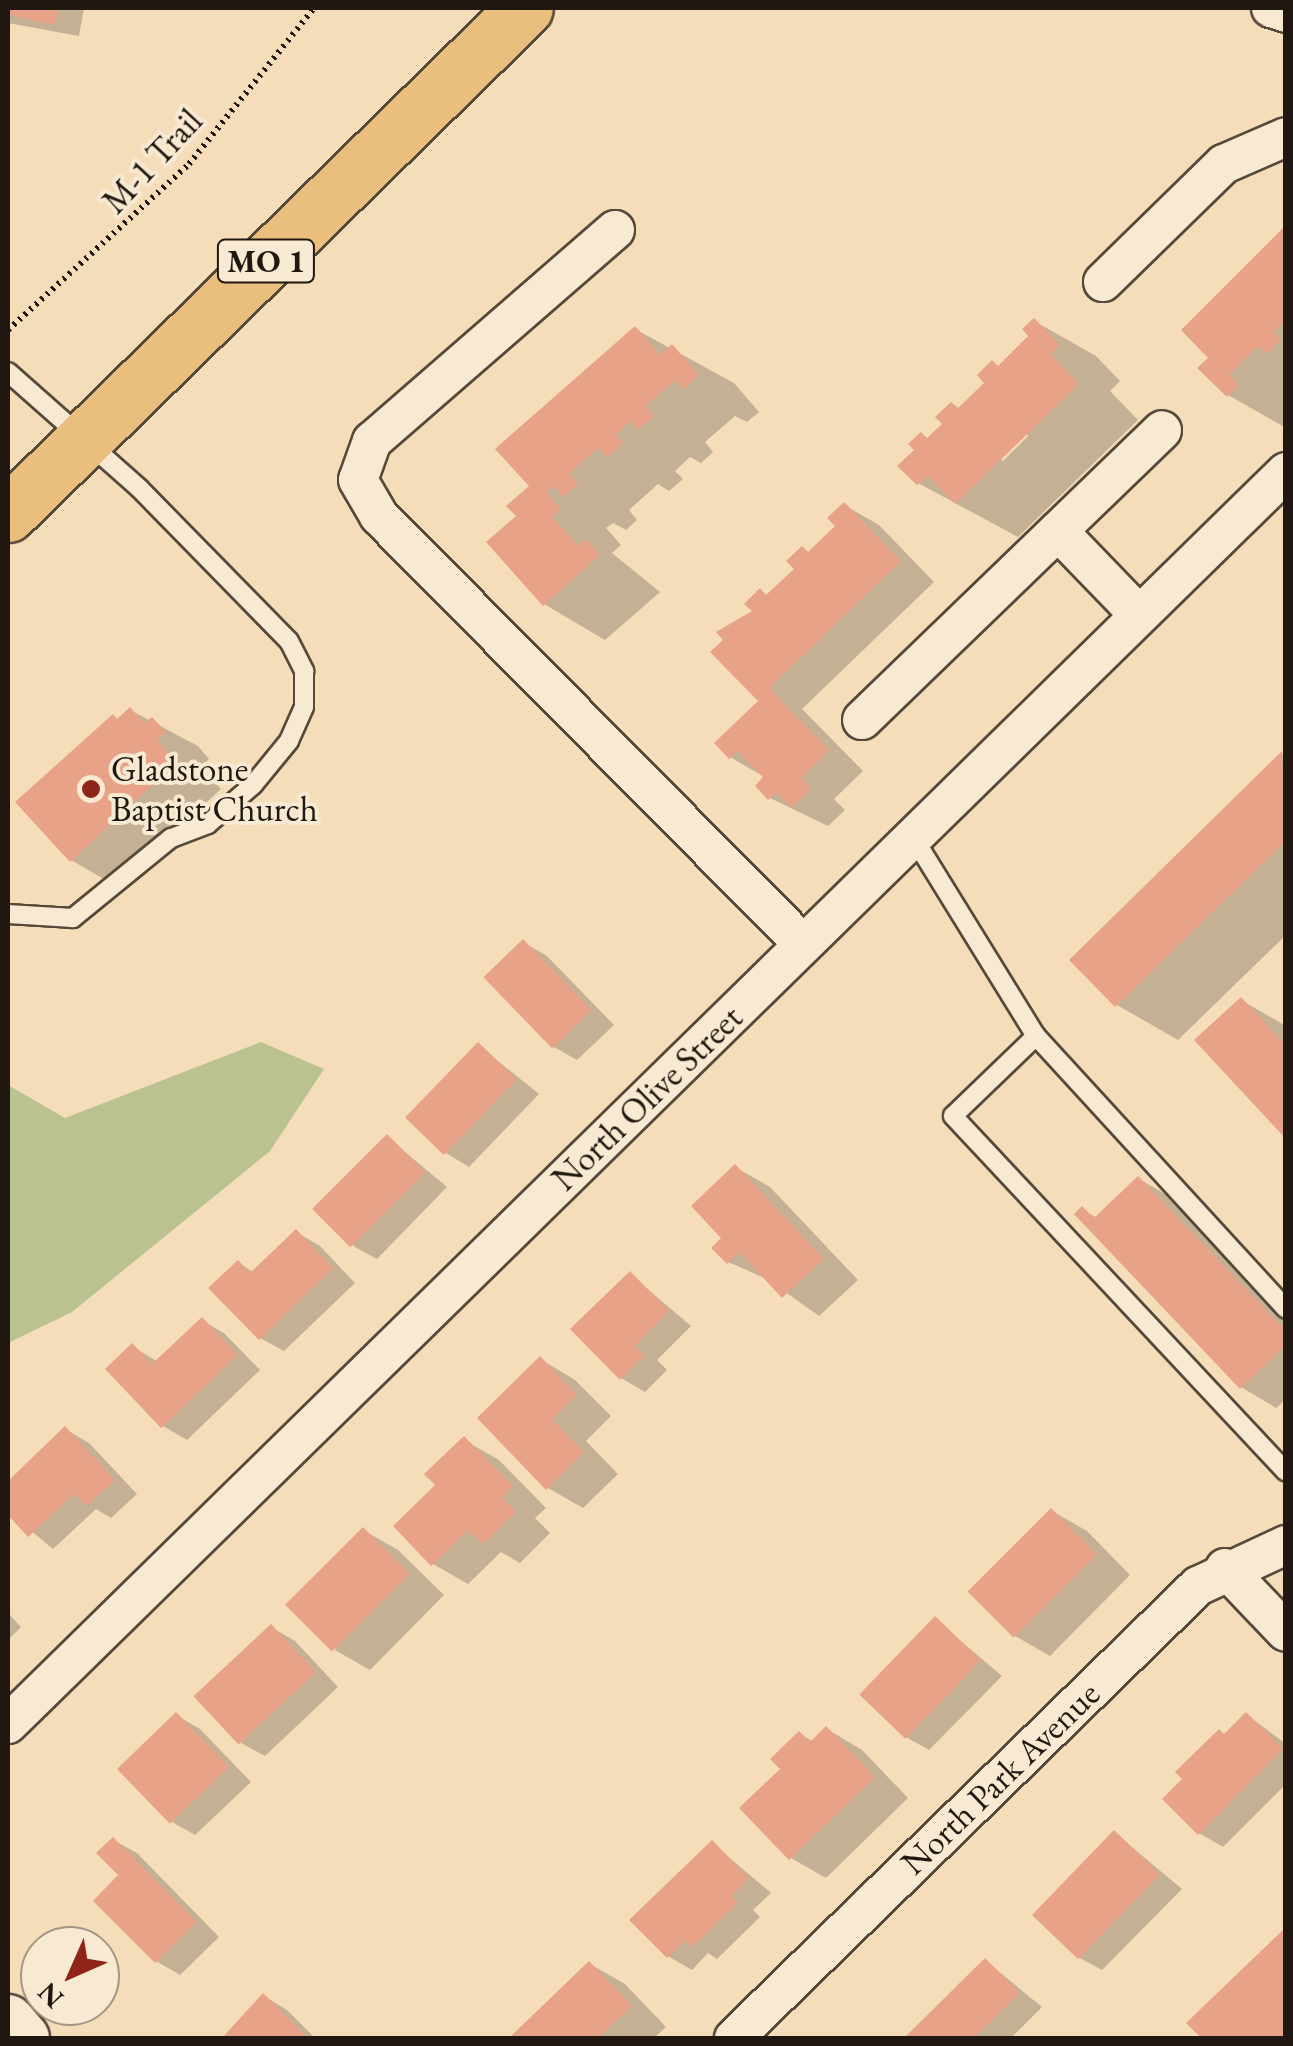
<!DOCTYPE html>
<style>
body{margin:0}
#map{position:relative;width:1293px;height:2046px;overflow:hidden;background:#f5ddb9;font-family:"EB Garamond",serif}
div>[style]{position:absolute}
[style*='--x']{left:calc(var(--x)*1px);top:calc(var(--y)*1px);width:calc(var(--w)*1px);rotate:calc(var(--a)*1deg)}
.green>*{inset:0;background:#bac291}
.shadow>*{inset:0;background:#0003}
.building>*{inset:0;background:#e8a287;transform-origin:0 0}
.path>*{height:6px;margin-top:-3px;transform-origin:0;background:repeating-linear-gradient(90deg,#201810 0 2.5px,transparent 0 7.5px)}
.roads{filter:drop-shadow(2px 0 #55493a) drop-shadow(-2px 0 #55493a) drop-shadow(0 2px #55493a) drop-shadow(0 -2px #55493a)}
.lane>*{height:18px;margin:-9px;padding:0 9px;transform-origin:9px;border-radius:9px;background:#f8e9d2}
.street>*{height:38px;margin:-19px;padding:0 19px;transform-origin:19px;border-radius:19px;background:#f8e9d2}
.secondary>*{height:52px;margin:-26px;padding:0 26px;transform-origin:26px;border-radius:26px;background:#f8e9d2}
.primary>*{height:55px;margin:-27.5px;padding:0 27.5px;transform-origin:27.5px;border-radius:27.5px;background:#eabe7c}
.dots>*{width:28px;height:28px;translate:-50% -50%;box-sizing:border-box;border:5px solid #f8e9d2;border-radius:50%}
span{translate:-50% -50%;white-space:nowrap;text-align:center;line-height:1.15;-webkit-text-stroke:8px #f8e9d2;paint-order:stroke}
.shield-label span{padding:2px 8px;background:#f8e9d2;border:2px solid;border-radius:8px;-webkit-text-stroke-width:0}
.shield-label{font-size:32px;color:#201810;font-weight:700}
.street-label{font-size:35px;color:#201810}
.poi-label{font-size:35px;color:#201810}
.left{translate:0 -50%;text-align:left}
.frame{position:absolute;inset:0;border:10px solid #201810;pointer-events:none}
.north{position:absolute;left:20px;top:1926px;width:100px;height:100px;box-sizing:border-box;background:#f8e9d2;border:2px solid #a29584;border-radius:50%;rotate:225deg;font-size:28px;font-weight:700;line-height:40px;text-align:center;color:#201810}
.north::after{content:'';display:block;margin:auto;width:35px;height:45px;background:#8f2418;clip-path:polygon(50% 0,100% 100%,50% 72%,0 100%)}
</style>
<div id="map">
<div class="green">
<i style="clip-path:polygon(261px 1042px,324px 1069px,270px 1151px,72px 1312px,8px 1343px,8px 1085px,65px 1118px)"></i>
</div>
<div class="shadow">
<i style="clip-path:polygon(8px 8px,84px 8px,79px 36px,8px 23px)"></i>
<i style="clip-path:polygon(1286px 229px,1286px 428px,1228px 395px,1211px 358px)"></i>
<i style="clip-path:polygon(evenodd,1034px 321px,1096px 356px,1120px 381px,1110px 391px,1138px 420px,1018px 537px,918px 483px,929px 439px,1032px 336px,1034px 321px,1025px 433px,1028px 436px,1003px 461px,999px 458px,1025px 433px)"></i>
<i style="clip-path:polygon(635px 329px,734px 383px,759px 412px,747px 422px,735px 416px,705px 442px,713px 452px,701px 463px,690px 457px,675px 471px,683px 479px,669px 491px,658px 484px,629px 510px,637px 520px,626px 530px,613px 523px,606px 528px,621px 545px,612px 553px,660px 592px,605px 640px,544px 604px,519px 516px)"></i>
<i style="clip-path:polygon(844px 505px,879px 525px,934px 582px,802px 709px,863px 771px,834px 799px,845px 810px,828px 826px,770px 798px,766px 778px,730px 757px,761px 701px,761px 592px,769px 596px,798px 569px,803px 549px,810px 553px,839px 526px)"></i>
<i style="clip-path:polygon(130px 710px,198px 746px,209px 759px,200px 767px,221px 789px,116px 886px,71px 860px)"></i>
<i style="clip-path:polygon(1283px 754px,1286px 935px,1178px 1040px,1117px 1005px,1073px 960px)"></i>
<i style="clip-path:polygon(523px 942px,547px 956px,614px 1025px,577px 1060px,554px 1047px)"></i>
<i style="clip-path:polygon(1241px 1000px,1286px 1026px,1286px 1135px)"></i>
<i style="clip-path:polygon(478px 1045px,539px 1094px,469px 1167px,446px 1153px)"></i>
<i style="clip-path:polygon(387px 1137px,447px 1187px,377px 1259px,353px 1246px)"></i>
<i style="clip-path:polygon(735px 1167px,770px 1187px,858px 1280px,819px 1316px,767px 1279px,728px 1262px,725px 1238px)"></i>
<i style="clip-path:polygon(1139px 1179px,1174px 1199px,1286px 1317px,1286px 1399px,1276px 1408px,1241px 1387px,1082px 1209px,1097px 1218px)"></i>
<i style="clip-path:polygon(296px 1232px,320px 1246px,355px 1283px,284px 1351px,260px 1338px,238px 1263px,255px 1273px)"></i>
<i style="clip-path:polygon(630px 1274px,691px 1326px,657px 1360px,667px 1370px,645px 1392px,621px 1378px)"></i>
<i style="clip-path:polygon(202px 1320px,225px 1334px,260px 1370px,187px 1440px,163px 1426px,108px 1369px,132px 1346px,158px 1362px)"></i>
<i style="clip-path:polygon(540px 1359px,575px 1380px,611px 1416px,586px 1441px,618px 1474px,583px 1508px,548px 1488px)"></i>
<i style="clip-path:polygon(65px 1429px,89px 1443px,137px 1494px,111px 1518px,96px 1509px,53px 1549px,8px 1512px,8px 1484px)"></i>
<i style="clip-path:polygon(464px 1440px,499px 1460px,546px 1508px,535px 1518px,550px 1533px,520px 1563px,501px 1552px,468px 1584px,433px 1564px,439px 1485px)"></i>
<i style="clip-path:polygon(1052px 1511px,1087px 1531px,1130px 1575px,1050px 1656px,1015px 1636px)"></i>
<i style="clip-path:polygon(363px 1530px,398px 1550px,444px 1595px,370px 1670px,335px 1650px)"></i>
<i style="clip-path:polygon(8px 1613px,21px 1627px,8px 1640px)"></i>
<i style="clip-path:polygon(935px 1619px,1002px 1676px,929px 1750px,906px 1737px)"></i>
<i style="clip-path:polygon(271px 1627px,295px 1641px,338px 1687px,265px 1756px,241px 1743px)"></i>
<i style="clip-path:polygon(176px 1715px,200px 1729px,251px 1782px,195px 1835px,172px 1822px)"></i>
<i style="clip-path:polygon(1247px 1715px,1286px 1744px,1286px 1784px,1223px 1847px,1199px 1833px,1226px 1736px)"></i>
<i style="clip-path:polygon(827px 1729px,862px 1750px,908px 1798px,826px 1878px,791px 1858px,783px 1769px,800px 1734px,814px 1742px)"></i>
<i style="clip-path:polygon(1115px 1833px,1182px 1889px,1102px 1970px,1078px 1957px)"></i>
<i style="clip-path:polygon(113px 1840px,137px 1853px,219px 1937px,180px 1975px,156px 1961px)"></i>
<i style="clip-path:polygon(712px 1843px,771px 1893px,753px 1910px,760px 1917px,717px 1959px,708px 1953px,692px 1970px,668px 1956px)"></i>
<i style="clip-path:polygon(986px 1961px,1042px 2007px,1011px 2038px,907px 2038px)"></i>
<i style="clip-path:polygon(590px 1964px,625px 1984px,666px 2027px,654px 2038px,513px 2038px)"></i>
<i style="clip-path:polygon(264px 1996px,287px 2010px,315px 2038px,226px 2038px)"></i>
</div>
<div class="building">
<i style="clip-path:polygon(8px 8px,59px 8px,55px 25px,8px 15px)"></i>
<i style="clip-path:polygon(1286px 225px,1286px 320px,1273px 332px,1281px 340px,1267px 354px,1258px 346px,1229px 375px,1239px 385px,1227px 397px,1197px 368px,1208px 358px,1181px 330px)"></i>
<i style="clip-path:polygon(1034px 318px,1060px 345px,1050px 354px,1079px 384px,955px 504px,928px 476px,917px 485px,897px 466px,914px 450px,908px 444px,921px 432px,927px 438px,942px 424px,935px 417px,951px 402px,958px 408px,984px 383px,977px 375px,992px 360px,998px 366px,1028px 336px,1022px 329px)"></i>
<i style="clip-path:polygon(635px 326px,660px 355px,672px 344px,699px 375px,684px 389px,676px 380px,645px 406px,654px 416px,638px 430px,630px 421px,616px 434px,623px 443px,607px 457px,598px 448px,569px 473px,578px 483px,563px 497px,554px 486px,546px 492px,561px 509px,552px 517px,579px 546px,586px 540px,600px 555px,543px 606px,486px 542px,516px 516px,506px 506px,529px 486px,495px 449px)"></i>
<i style="clip-path:polygon(844px 502px,901px 561px,769px 688px,829px 750px,801px 778px,811px 789px,791px 808px,777px 793px,768px 800px,755px 786px,763px 777px,737px 751px,729px 759px,714px 743px,758px 701px,710px 652px,723px 640px,716px 632px,752px 611px,744px 604px,760px 588px,766px 595px,794px 569px,786px 561px,802px 546px,808px 552px,835px 526px,827px 518px)"></i>
<i style="clip-path:polygon(130px 707px,144px 723px,152px 717px,166px 732px,157px 740px,177px 762px,70px 862px,15px 802px,113px 714px,117px 719px)"></i>
<i style="clip-path:polygon(1282px 751px,1286px 841px,1115px 1007px,1069px 960px)"></i>
<i style="left:523px;top:939px;width:99px;height:55px;rotate:46deg"></i>
<i style="clip-path:polygon(1241px 997px,1286px 1046px,1286px 1139px,1194px 1040px)"></i>
<i style="left:478px;top:1042px;width:54px;height:105px;rotate:44deg"></i>
<i style="left:387px;top:1134px;width:54px;height:106px;rotate:45deg"></i>
<i style="clip-path:polygon(735px 1164px,824px 1259px,782px 1298px,739px 1252px,727px 1264px,711px 1248px,721px 1238px,691px 1206px)"></i>
<i style="clip-path:polygon(1138px 1176px,1286px 1331px,1286px 1345px,1240px 1389px,1074px 1214px,1082px 1206px,1094px 1218px)"></i>
<i style="clip-path:polygon(296px 1229px,333px 1268px,259px 1340px,208px 1288px,238px 1260px,250px 1273px)"></i>
<i style="clip-path:polygon(630px 1271px,669px 1311px,635px 1346px,645px 1355px,620px 1380px,570px 1329px)"></i>
<i style="clip-path:polygon(202px 1317px,238px 1355px,161px 1428px,105px 1369px,132px 1343px,152px 1364px)"></i>
<i style="clip-path:polygon(540px 1356px,577px 1395px,552px 1419px,584px 1452px,546px 1490px,477px 1418px)"></i>
<i style="clip-path:polygon(65px 1426px,115px 1480px,86px 1506px,74px 1494px,28px 1537px,8px 1515px,8px 1481px)"></i>
<i style="clip-path:polygon(464px 1436px,513px 1486px,502px 1497px,516px 1512px,483px 1544px,468px 1530px,431px 1566px,393px 1526px,435px 1485px,424px 1474px)"></i>
<i style="left:1051px;top:1508px;width:65px;height:118px;rotate:45deg"></i>
<i style="left:363px;top:1527px;width:66px;height:110px;rotate:45deg"></i>
<i style="left:935px;top:1616px;width:64px;height:109px;rotate:44deg"></i>
<i style="left:271px;top:1624px;width:66px;height:106px;rotate:47deg"></i>
<i style="left:176px;top:1712px;width:76px;height:82px;rotate:46deg"></i>
<i style="clip-path:polygon(1246px 1712px,1283px 1749px,1198px 1835px,1162px 1799px,1182px 1779px,1175px 1772px,1219px 1729px,1224px 1734px)"></i>
<i style="clip-path:polygon(826px 1726px,875px 1777px,789px 1860px,739px 1808px,780px 1769px,770px 1759px,799px 1731px,810px 1742px)"></i>
<i style="left:1114px;top:1830px;width:64px;height:118px;rotate:44deg"></i>
<i style="clip-path:polygon(113px 1837px,197px 1922px,155px 1963px,93px 1901px,118px 1875px,96px 1853px)"></i>
<i style="clip-path:polygon(712px 1840px,749px 1878px,731px 1896px,738px 1903px,692px 1947px,685px 1940px,667px 1958px,629px 1920px)"></i>
<i style="clip-path:polygon(1286px 1927px,1286px 2038px,1201px 2038px,1186px 2023px)"></i>
<i style="clip-path:polygon(985px 1958px,1020px 1993px,974px 2038px,904px 2038px)"></i>
<i style="clip-path:polygon(589px 1961px,632px 2006px,598px 2038px,509px 2038px)"></i>
<i style="clip-path:polygon(263px 1993px,308px 2038px,222px 2038px)"></i>
</div>
<div class="path">
<i style="--x:8;--y:330;--w:246;--a:-42.5"></i>
<i style="--x:189;--y:164;--w:200;--a:-51.3"></i>
</div>
<div class="roads">
<div class="lane">
<i style="--x:8;--y:372;--w:175;--a:41.5"></i>
<i style="--x:139;--y:488;--w:214;--a:45.6"></i>
<i style="--x:289;--y:641;--w:34;--a:63"></i>
<i style="--x:304;--y:671;--w:36;--a:90"></i>
<i style="--x:304;--y:707;--w:37;--a:114"></i>
<i style="--x:289;--y:741;--w:57;--a:129.3"></i>
<i style="--x:253;--y:785;--w:60;--a:139.1"></i>
<i style="--x:208;--y:824;--w:40;--a:159"></i>
<i style="--x:171;--y:838;--w:127;--a:140.8"></i>
<i style="--x:73;--y:918;--w:65;--a:-176.5"></i>
<i style="--x:913;--y:837;--w:234;--a:58.3"></i>
<i style="--x:1036;--y:1036;--w:370;--a:47.5"></i>
<i style="--x:1036;--y:1036;--w:115;--a:136.1"></i>
<i style="--x:953;--y:1116;--w:487;--a:46.9"></i>
</div>
<div class="street">
<i style="--x:1271;--y:8;--w:16;--a:18"></i>
<i style="--x:615;--y:230;--w:322;--a:139"></i>
<i style="--x:372;--y:441;--w:41;--a:109.7"></i>
<i style="--x:358;--y:480;--w:42;--a:59.7"></i>
<i style="--x:379;--y:516;--w:602;--a:45.27"></i>
<i style="--x:1103;--y:282;--w:169;--a:-44.3"></i>
<i style="--x:1224;--y:164;--w:68;--a:-23.5"></i>
<i style="--x:1058;--y:531;--w:117;--a:46"></i>
<i style="--x:862;--y:720;--w:417;--a:-44"></i>
<i style="--x:1225;--y:1568;--w:88;--a:46.4"></i>
<i style="--x:8;--y:1724;--w:1789;--a:-44.41"></i>
<i style="--x:734;--y:2038;--w:648;--a:-44.25"></i>
<i style="--x:1198;--y:1586;--w:97;--a:-25"></i>
</div>
<div class="secondary">
<i style="--x:8;--y:2021;--w:23;--a:49"></i>
</div>
<div class="primary">
<i style="--x:8;--y:514;--w:723;--a:-44.38"></i>
</div>
</div>
<div class="dots">
<i style="left:91px;top:789px;background:#8f2418"></i>
</div>
<div class="shield-label">
<span style="left:266px;top:261px">MO 1</span>
</div>
<div class="street-label">
<span style="left:152px;top:161px;rotate:-47deg">M-1 Trail</span>
<span style="left:647px;top:1098px;rotate:-44deg">North Olive Street</span>
<span style="left:1000px;top:1778px;rotate:-44deg">North Park Avenue</span>
</div>
<div class="poi-label">
<span class="left" style="left:111px;top:789px">Gladstone<br>Baptist Church</span>
</div>
<div class="frame"></div>
<div class="north">N</div>
</div>
